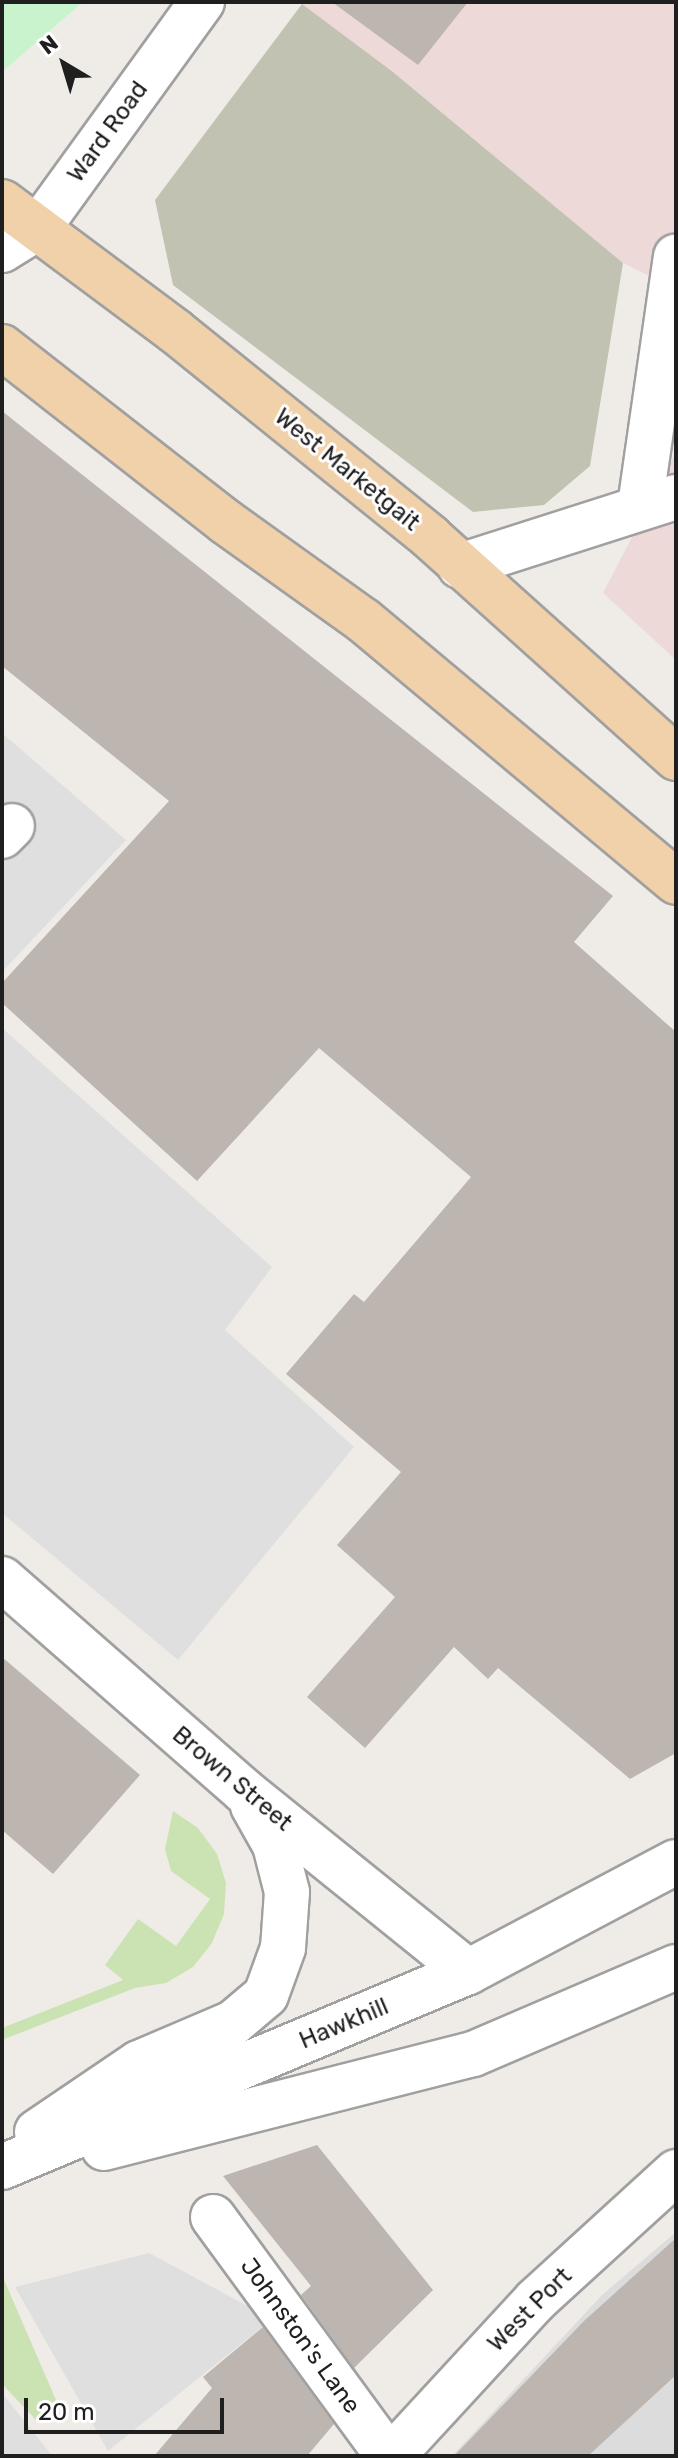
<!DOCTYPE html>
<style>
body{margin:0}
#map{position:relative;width:678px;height:2458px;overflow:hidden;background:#efece7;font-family:Rubik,sans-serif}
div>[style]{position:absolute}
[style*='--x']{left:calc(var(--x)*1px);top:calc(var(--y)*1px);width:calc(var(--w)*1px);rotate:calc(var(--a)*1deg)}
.residential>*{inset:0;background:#dddcdc}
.commercial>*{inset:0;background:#edd9d8}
.construction>*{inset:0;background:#c2c2b3}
.grass>*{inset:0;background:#cbe3b3}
.park>*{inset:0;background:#c9f3cc}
.parking>*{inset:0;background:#dfdfdf}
.building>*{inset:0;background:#bcb5b0}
.roads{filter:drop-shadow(2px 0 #a0a0a0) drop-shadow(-2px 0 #a0a0a0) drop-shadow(0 2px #a0a0a0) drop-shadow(0 -2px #a0a0a0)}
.minor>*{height:44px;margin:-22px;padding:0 22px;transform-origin:22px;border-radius:22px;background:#fff}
.major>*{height:44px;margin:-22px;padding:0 22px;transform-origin:22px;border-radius:22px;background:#f1d1aa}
span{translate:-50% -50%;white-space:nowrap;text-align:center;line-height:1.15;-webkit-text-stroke:6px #fff;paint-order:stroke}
.street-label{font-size:24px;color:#1f1f1f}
.frame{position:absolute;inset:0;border:4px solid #1f1f1f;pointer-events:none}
.north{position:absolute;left:24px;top:24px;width:80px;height:80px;-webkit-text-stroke:6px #fff;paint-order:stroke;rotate:322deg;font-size:22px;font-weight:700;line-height:32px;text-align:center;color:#1f1f1f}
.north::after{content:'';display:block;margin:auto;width:28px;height:36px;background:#1f1f1f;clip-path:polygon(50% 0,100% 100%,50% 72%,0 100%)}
.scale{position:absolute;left:24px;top:2398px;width:200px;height:36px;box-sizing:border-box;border:4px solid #1f1f1f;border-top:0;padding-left:10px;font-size:24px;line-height:28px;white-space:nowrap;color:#1f1f1f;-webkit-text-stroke:6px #fff;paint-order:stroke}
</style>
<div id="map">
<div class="residential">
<i style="clip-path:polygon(676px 2232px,676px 2456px,452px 2456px,602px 2295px)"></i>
</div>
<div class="commercial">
<i style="clip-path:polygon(299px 2px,676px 2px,676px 289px,623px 263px,393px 72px)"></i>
<i style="clip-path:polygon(676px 452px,676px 660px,603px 593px)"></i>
</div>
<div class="construction">
<i style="clip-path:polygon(302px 4px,393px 72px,623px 263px,590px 466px,544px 505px,473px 512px,173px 285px,155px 200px)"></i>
</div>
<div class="grass">
<i style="clip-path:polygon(173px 1811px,198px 1828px,217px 1854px,226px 1883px,224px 1914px,212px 1943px,193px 1967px,166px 1983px,135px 1988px,2px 2040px,2px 2028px,123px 1980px,105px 1965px,138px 1919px,176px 1946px,210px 1899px,171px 1871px,165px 1849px)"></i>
<i style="clip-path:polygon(2px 2275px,56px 2400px,36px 2420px,2px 2384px)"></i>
</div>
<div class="park">
<i style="clip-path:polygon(2px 2px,83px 2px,2px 72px)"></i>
</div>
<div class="parking">
<i style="clip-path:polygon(2px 733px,126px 840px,2px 972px)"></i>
<i style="clip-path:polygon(2px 1028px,272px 1267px,225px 1330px,354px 1447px,178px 1660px,2px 1513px)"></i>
<i style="clip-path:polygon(149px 2253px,272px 2319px,108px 2451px,15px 2287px)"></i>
<i style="clip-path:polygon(2px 2393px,50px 2453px,51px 2456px,2px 2456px)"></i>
</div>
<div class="building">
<i style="clip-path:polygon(332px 2px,468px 2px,418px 65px)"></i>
<i style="clip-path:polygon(2px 411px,613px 896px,574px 942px,676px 1032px,676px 1753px,630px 1779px,498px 1668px,488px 1679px,454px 1647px,365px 1748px,307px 1697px,395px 1597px,337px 1545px,401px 1472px,286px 1374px,354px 1294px,364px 1302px,471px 1177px,319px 1048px,197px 1181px,2px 1003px,2px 983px,169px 801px,2px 666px)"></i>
<i style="clip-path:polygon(2px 1657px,140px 1775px,53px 1874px,2px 1830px)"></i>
<i style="clip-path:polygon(317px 2145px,433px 2290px,354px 2368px,301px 2295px,311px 2286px,223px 2176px)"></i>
<i style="clip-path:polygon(676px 2238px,676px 2375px,588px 2456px,454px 2456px,584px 2321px)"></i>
<i style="clip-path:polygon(263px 2327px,334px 2424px,307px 2456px,154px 2456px,212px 2388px,203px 2377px)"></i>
</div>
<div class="roads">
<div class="minor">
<i style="--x:2;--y:250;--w:44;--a:-31.9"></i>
<i style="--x:39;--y:227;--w:278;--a:-54.1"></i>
<i style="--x:640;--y:506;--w:252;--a:-81.8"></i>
<i style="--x:460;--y:566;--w:227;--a:-17.7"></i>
<i style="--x:2;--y:836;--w:14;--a:-45"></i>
<i style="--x:2;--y:1579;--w:322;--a:41.2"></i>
<i style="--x:244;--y:1791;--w:288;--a:38.9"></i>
<i style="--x:37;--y:2132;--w:123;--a:-34.1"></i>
<i style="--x:139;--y:2063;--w:102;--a:-23.1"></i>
<i style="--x:233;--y:2023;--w:43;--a:-40.3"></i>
<i style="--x:266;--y:1995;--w:50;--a:-70.1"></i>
<i style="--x:283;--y:1948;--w:56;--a:-85.9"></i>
<i style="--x:287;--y:1892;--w:49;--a:-104.3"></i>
<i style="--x:275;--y:1845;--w:45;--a:-119.4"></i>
<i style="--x:104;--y:2148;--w:381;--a:-14.3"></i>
<i style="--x:473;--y:2054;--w:221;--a:-23.2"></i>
<i style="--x:2;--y:2167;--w:505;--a:-22.71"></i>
<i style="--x:468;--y:1972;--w:235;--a:-27.9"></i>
<i style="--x:213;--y:2217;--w:296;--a:53.8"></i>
<i style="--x:392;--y:2456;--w:212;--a:-47.3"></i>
<i style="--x:536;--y:2300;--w:190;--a:-42.4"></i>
</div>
<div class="major">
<i style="--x:2;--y:202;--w:216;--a:36.7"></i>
<i style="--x:175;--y:331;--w:328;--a:38.9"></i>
<i style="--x:430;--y:537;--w:331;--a:41.9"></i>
<i style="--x:2;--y:347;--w:284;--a:38"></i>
<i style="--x:226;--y:522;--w:168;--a:35.6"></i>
<i style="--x:363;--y:620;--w:408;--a:39.9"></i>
</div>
</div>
<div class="street-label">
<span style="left:108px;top:132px;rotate:-54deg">Ward Road</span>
<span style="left:347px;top:470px;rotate:39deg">West Marketgait</span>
<span style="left:232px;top:1779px;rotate:40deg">Brown Street</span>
<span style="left:344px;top:2024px;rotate:-23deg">Hawkhill</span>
<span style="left:530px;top:2310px;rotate:-45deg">West Port</span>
<span style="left:300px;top:2336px;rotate:54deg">Johnston's Lane</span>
</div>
<div class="frame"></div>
<div class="north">N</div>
<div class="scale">20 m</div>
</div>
